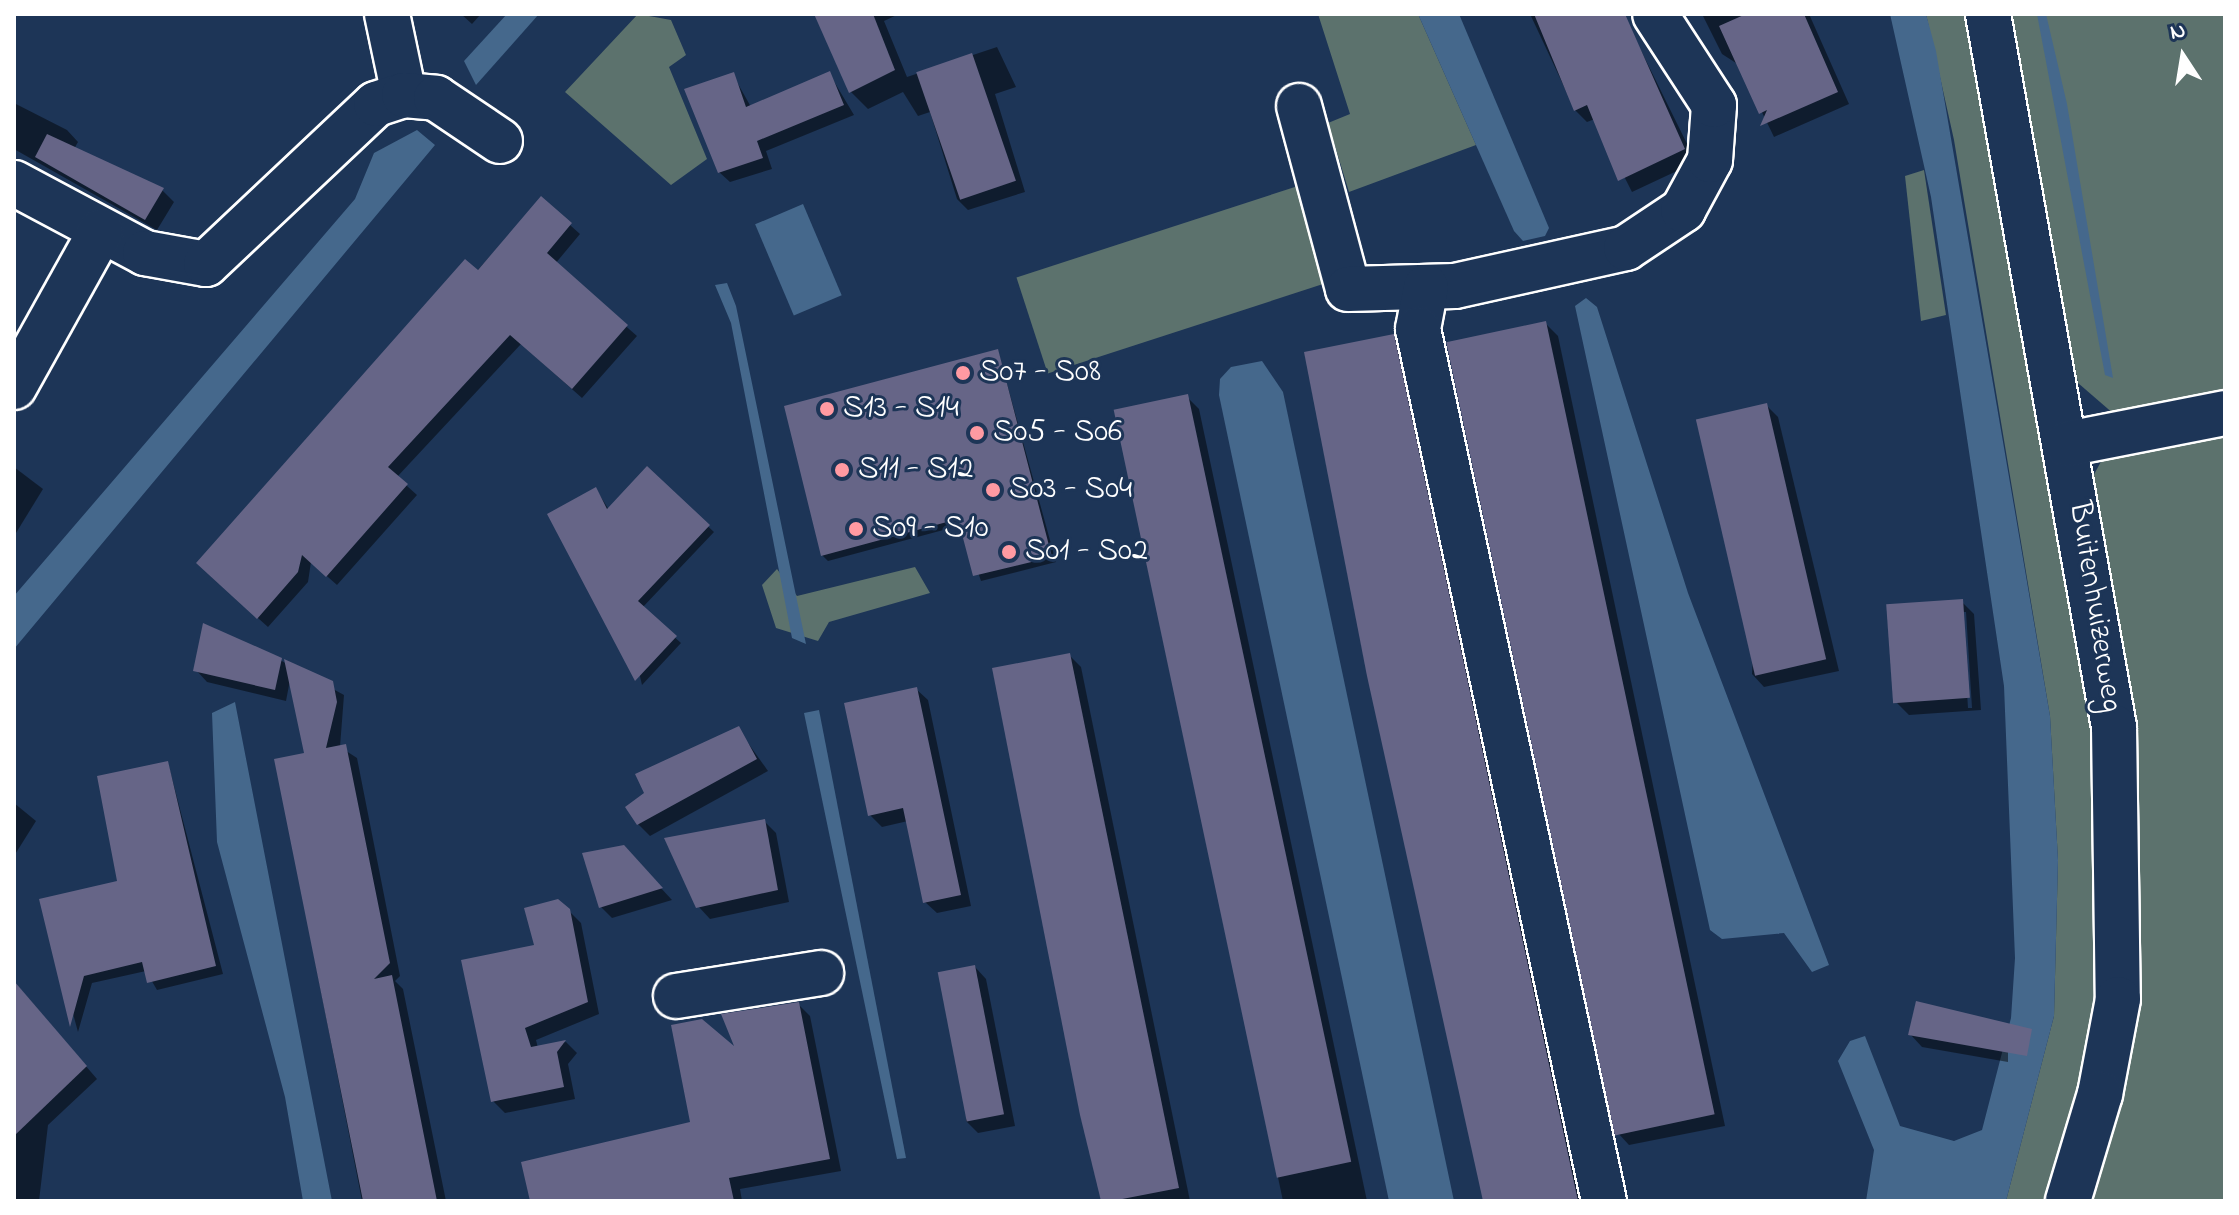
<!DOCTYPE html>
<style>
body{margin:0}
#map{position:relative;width:2239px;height:1215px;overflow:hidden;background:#1d3557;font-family:"Indie Flower",sans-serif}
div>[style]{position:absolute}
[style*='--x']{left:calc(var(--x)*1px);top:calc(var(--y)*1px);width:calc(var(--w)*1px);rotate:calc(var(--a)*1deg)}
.green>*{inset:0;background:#5c726d;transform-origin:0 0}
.water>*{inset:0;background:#45688c;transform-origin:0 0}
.shadow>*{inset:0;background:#0007}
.building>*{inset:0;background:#666587;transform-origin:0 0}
.roads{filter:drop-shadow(2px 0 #fff) drop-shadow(-2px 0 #fff) drop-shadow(0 2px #fff) drop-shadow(0 -2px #fff)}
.minor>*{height:44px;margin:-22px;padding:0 22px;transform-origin:22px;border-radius:22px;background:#1d3557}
.dots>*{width:22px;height:22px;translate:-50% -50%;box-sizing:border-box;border:4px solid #1d3557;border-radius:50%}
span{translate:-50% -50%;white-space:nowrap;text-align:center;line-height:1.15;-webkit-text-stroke:6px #1d3557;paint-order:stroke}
.poi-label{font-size:32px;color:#fff}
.left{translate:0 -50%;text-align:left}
.street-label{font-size:32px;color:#fff}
.frame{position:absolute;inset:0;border:16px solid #fff;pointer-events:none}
.north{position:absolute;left:2143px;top:16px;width:80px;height:80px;-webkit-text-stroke:6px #1d3557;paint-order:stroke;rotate:348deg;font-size:22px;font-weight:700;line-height:32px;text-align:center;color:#fff}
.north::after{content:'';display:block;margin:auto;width:28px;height:36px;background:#fff;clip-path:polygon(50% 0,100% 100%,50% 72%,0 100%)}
</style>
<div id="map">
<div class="green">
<i style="clip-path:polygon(638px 14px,671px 20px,686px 55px,669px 67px,707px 159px,671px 185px,565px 92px)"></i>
<i style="clip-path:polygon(1318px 14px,1418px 14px,1476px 145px,1349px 192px,1328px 123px,1350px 114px)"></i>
<i style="clip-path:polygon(1926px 14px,1970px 14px,2095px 689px,2101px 995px,2052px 1201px,2006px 1201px,2054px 1016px,2058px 860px,2050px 716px,1954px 140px)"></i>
<i style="clip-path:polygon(2006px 14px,2225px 14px,2225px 399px,2115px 415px,2078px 383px)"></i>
<i style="clip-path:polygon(1924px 170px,1946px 315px,1921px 321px,1905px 176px)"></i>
<i style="left:1298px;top:186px;width:101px;height:296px;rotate:72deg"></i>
<i style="clip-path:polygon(2225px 426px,2225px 1201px,2083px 1201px,2105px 1133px,2091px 480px,2104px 456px)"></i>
<i style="clip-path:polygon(915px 567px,930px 593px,829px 622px,818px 641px,776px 628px,762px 585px,777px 569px,797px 596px)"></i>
</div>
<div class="water">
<i style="clip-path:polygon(507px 14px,539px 14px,476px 85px,464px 61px)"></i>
<i style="clip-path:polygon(1418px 14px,1459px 14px,1549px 228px,1545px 236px,1523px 241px,1514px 231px)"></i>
<i style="clip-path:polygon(1890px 14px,1926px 14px,1936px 51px,2050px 716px,2058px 860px,2054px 1016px,2006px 1201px,1866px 1201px,1874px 1150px,1838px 1061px,1850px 1041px,1865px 1036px,1900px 1126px,1954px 1141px,1982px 1130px,2011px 1018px,2015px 958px,2004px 686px,1931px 197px)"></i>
<i style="clip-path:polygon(2037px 14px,2046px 14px,2067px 104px,2113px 378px,2105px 375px)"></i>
<i style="clip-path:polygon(417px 130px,435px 145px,14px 649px,14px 596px,355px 199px,374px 153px)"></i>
<i style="left:803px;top:204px;width:99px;height:52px;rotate:67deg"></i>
<i style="clip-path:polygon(727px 283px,736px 306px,806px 644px,792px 638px,731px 323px,715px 285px)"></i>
<i style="clip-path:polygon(1586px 298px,1597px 307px,1688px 593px,1829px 965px,1812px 972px,1784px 933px,1722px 939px,1710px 930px,1575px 306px)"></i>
<i style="clip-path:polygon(1262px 361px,1283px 392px,1454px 1201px,1389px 1201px,1219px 395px,1220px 379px,1231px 367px)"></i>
<i style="clip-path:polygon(235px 702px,332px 1201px,303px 1201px,285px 1097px,217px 842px,212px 713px)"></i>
<i style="clip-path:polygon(819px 710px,906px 1158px,897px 1159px,804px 713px)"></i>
</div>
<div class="shadow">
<i style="clip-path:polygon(461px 14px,481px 14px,472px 24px)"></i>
<i style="clip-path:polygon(816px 14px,899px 14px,884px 21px,907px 77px,997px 47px,1016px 87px,995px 94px,1025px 192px,968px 210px,957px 199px,930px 112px,918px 116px,903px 92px,868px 109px,851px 92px)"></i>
<i style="clip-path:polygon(1530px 14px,1623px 14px,1696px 162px,1632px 192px,1595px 119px,1587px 122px,1575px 110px)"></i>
<i style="clip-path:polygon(1702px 14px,1809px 14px,1849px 104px,1774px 137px,1739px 65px,1722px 54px)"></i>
<i style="clip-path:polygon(829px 73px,854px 115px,766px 151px,772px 169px,730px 182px,719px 172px,733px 75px,751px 107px)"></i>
<i style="clip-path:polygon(14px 103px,67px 130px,78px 142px,74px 149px,162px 190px,174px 202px,157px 230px,14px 149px)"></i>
<i style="clip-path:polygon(541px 199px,580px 234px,555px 264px,637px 336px,582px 398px,521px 344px,397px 477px,417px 495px,337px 585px,311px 562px,308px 582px,268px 627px,208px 573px)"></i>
<i style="clip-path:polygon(1545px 323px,1558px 336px,1725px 1126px,1629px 1145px,1617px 1132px)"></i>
<i style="clip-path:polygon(1393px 336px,1405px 349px,1587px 1201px,1485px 1201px)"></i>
<i style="clip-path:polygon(998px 351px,1056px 562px,981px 581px,962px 525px,828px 561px,822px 555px)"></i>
<i style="clip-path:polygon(1187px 397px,1199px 409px,1367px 1201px,1283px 1201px,1116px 414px)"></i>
<i style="clip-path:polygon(1766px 405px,1778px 417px,1839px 671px,1764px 687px,1752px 674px)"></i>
<i style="clip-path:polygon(14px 467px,43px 489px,16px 533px,14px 532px)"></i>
<i style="clip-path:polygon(647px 469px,714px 532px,642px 608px,681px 643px,642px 685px,596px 489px,609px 510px)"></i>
<i style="clip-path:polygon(evenodd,1962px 602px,1974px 614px,1981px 710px,1909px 715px,1897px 703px,1962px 602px,1962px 612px,1966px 612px,1972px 708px,1968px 708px,1962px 612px)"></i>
<i style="clip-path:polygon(1069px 655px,1081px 667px,1190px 1201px,1103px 1201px)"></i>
<i style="clip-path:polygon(280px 660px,344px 695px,340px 747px,357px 758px,400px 976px,395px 981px,403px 989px,446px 1201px,362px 1201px,276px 760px,306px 754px,290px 680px,286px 701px,207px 682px,196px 670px)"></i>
<i style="clip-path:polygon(916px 689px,928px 700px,971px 906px,937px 913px,925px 902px,908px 821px,882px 827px,870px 815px)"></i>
<i style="clip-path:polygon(738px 729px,768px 771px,650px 836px,638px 824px)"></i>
<i style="clip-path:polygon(168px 763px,223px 974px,157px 990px,146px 971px,92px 983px,78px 1032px,42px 900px,120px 882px)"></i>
<i style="clip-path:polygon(14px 803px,36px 821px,14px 856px)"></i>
<i style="clip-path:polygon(764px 821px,776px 833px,789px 902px,710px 919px,698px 906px)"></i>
<i style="clip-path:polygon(635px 860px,672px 900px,612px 918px,601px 907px)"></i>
<i style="clip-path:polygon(568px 910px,581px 923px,599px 1014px,536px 1040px,538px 1048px,566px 1042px,577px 1053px,568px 1064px,575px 1099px,505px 1113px,493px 1101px,537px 946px)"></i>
<i style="clip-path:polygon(975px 967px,986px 979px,1015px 1126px,978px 1133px,966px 1121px)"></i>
<i style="clip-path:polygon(14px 994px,24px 994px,97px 1079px,48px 1125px,39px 1201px,14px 1201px)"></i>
<i style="clip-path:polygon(798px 1004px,810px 1016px,841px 1171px,740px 1189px,742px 1201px,532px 1201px,692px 1123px,739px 1053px)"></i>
<i style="clip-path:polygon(1910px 1034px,2008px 1035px,2008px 1062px,1922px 1047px)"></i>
</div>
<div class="building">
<i style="clip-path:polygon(814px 14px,873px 14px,895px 70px,849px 93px)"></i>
<i style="clip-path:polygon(1534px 14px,1625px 14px,1685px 149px,1618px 181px,1587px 105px,1574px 111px)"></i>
<i style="clip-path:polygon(1746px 14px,1804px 14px,1838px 92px,1760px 126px,1767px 110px,1759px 114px,1719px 26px)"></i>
<i style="left:972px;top:53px;width:135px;height:59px;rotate:71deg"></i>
<i style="clip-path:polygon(830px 71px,844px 105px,757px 141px,763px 158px,718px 173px,684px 89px,734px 72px,746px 107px)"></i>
<i style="clip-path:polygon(47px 134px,164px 188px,145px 220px,35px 157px)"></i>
<i style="clip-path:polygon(541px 196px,572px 223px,547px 253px,628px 325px,572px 389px,510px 335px,388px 467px,408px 484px,326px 577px,302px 555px,298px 572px,257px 619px,196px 563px,465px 259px,478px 270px)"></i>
<i style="left:1546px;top:321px;width:811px;height:102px;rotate:78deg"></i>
<i style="clip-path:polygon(1394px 334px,1578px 1201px,1483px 1201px,1367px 676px,1304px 352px)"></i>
<i style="clip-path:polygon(998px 349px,1052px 557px,973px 576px,958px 519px,821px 556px,784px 406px)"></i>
<i style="left:1188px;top:394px;width:785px;height:76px;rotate:78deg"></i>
<i style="left:1767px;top:403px;width:263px;height:73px;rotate:77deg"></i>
<i style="clip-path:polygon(647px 466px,710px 525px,638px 601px,677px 636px,635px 681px,547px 514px,596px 487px,607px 509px)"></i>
<i style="left:1963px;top:599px;width:99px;height:77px;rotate:86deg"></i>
<i style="clip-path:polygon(203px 623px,282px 658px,275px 690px,193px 671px)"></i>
<i style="clip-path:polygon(1070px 653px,1179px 1188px,1112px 1201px,1101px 1201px,1080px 1115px,992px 668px)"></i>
<i style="clip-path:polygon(284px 659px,333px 681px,337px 702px,326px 748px,346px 744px,390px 963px,374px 979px,392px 975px,437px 1201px,363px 1201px,274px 759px,304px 753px)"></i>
<i style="clip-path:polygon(917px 687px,961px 895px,923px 903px,903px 808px,868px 816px,844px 703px)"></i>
<i style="clip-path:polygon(739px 726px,757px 759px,637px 825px,625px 807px,644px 793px,635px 774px)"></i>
<i style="clip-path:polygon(168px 761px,216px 966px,147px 983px,142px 962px,84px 976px,70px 1027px,39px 899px,117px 881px,97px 776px)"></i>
<i style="clip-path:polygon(765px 819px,778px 890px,696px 908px,664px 838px)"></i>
<i style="clip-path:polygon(624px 845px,663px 888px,599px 908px,582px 853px)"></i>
<i style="clip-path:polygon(558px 899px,570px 909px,588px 1002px,525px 1028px,531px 1047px,566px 1040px,557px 1052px,564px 1087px,491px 1102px,461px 960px,534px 945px,524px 908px)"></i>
<i style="left:975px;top:965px;width:152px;height:38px;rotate:79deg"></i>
<i style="clip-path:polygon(14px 981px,87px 1066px,14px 1136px)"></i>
<i style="clip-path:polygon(1916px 1001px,2032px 1029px,2027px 1056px,1908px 1035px)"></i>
<i style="clip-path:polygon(799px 1002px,830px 1159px,729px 1178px,734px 1201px,530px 1201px,521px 1162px,690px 1122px,671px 1025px,702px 1019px,734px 1046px,721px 1014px)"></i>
</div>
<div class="roads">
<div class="minor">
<i style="--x:387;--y:14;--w:83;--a:78.1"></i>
<i style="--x:1988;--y:14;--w:724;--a:79.98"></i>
<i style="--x:2114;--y:727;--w:272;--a:89.2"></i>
<i style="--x:2118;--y:999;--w:97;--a:100.7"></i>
<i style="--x:2100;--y:1094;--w:112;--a:106.7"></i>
<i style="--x:1299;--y:106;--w:189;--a:75"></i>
<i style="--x:1348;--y:289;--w:107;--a:-1.6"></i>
<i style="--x:1455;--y:286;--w:175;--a:-12.5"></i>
<i style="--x:1626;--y:248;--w:69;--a:-33.7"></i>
<i style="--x:1683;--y:210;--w:57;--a:-61.6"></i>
<i style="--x:1710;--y:160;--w:55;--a:-85.8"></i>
<i style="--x:1714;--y:105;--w:108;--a:-123"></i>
<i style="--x:14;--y:183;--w:149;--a:28.1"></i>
<i style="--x:145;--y:253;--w:62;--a:10.2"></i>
<i style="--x:206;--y:264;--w:233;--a:-43.3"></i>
<i style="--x:376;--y:104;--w:29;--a:-18"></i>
<i style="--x:404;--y:95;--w:32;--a:5"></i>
<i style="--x:436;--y:98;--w:77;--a:33.9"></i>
<i style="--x:1426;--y:287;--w:43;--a:100.8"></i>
<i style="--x:1418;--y:329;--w:892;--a:77.96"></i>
<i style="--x:14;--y:387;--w:179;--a:-60.9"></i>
<i style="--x:2067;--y:444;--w:161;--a:-11.1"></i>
<i style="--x:676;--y:996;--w:147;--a:-9"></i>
</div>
</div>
<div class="dots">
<i style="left:963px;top:373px;background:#ff9aa2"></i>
<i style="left:827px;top:409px;background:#ff9aa2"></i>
<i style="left:977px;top:433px;background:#ff9aa2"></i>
<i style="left:842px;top:470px;background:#ff9aa2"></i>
<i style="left:993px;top:490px;background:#ff9aa2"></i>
<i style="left:856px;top:529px;background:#ff9aa2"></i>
<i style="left:1009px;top:552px;background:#ff9aa2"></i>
</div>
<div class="poi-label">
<span class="left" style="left:979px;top:373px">S07 - S08</span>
<span class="left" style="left:843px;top:409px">S13 - S14</span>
<span class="left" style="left:993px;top:433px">S05 - S06</span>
<span class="left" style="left:858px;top:470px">S11 - S12</span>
<span class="left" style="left:1009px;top:490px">S03 - S04</span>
<span class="left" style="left:872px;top:529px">S09 - S10</span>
<span class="left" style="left:1025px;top:552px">S01 - S02</span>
</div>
<div class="street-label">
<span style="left:2094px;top:607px;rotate:81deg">Buitenhuizerweg</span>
</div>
<div class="frame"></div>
<div class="north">N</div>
</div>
